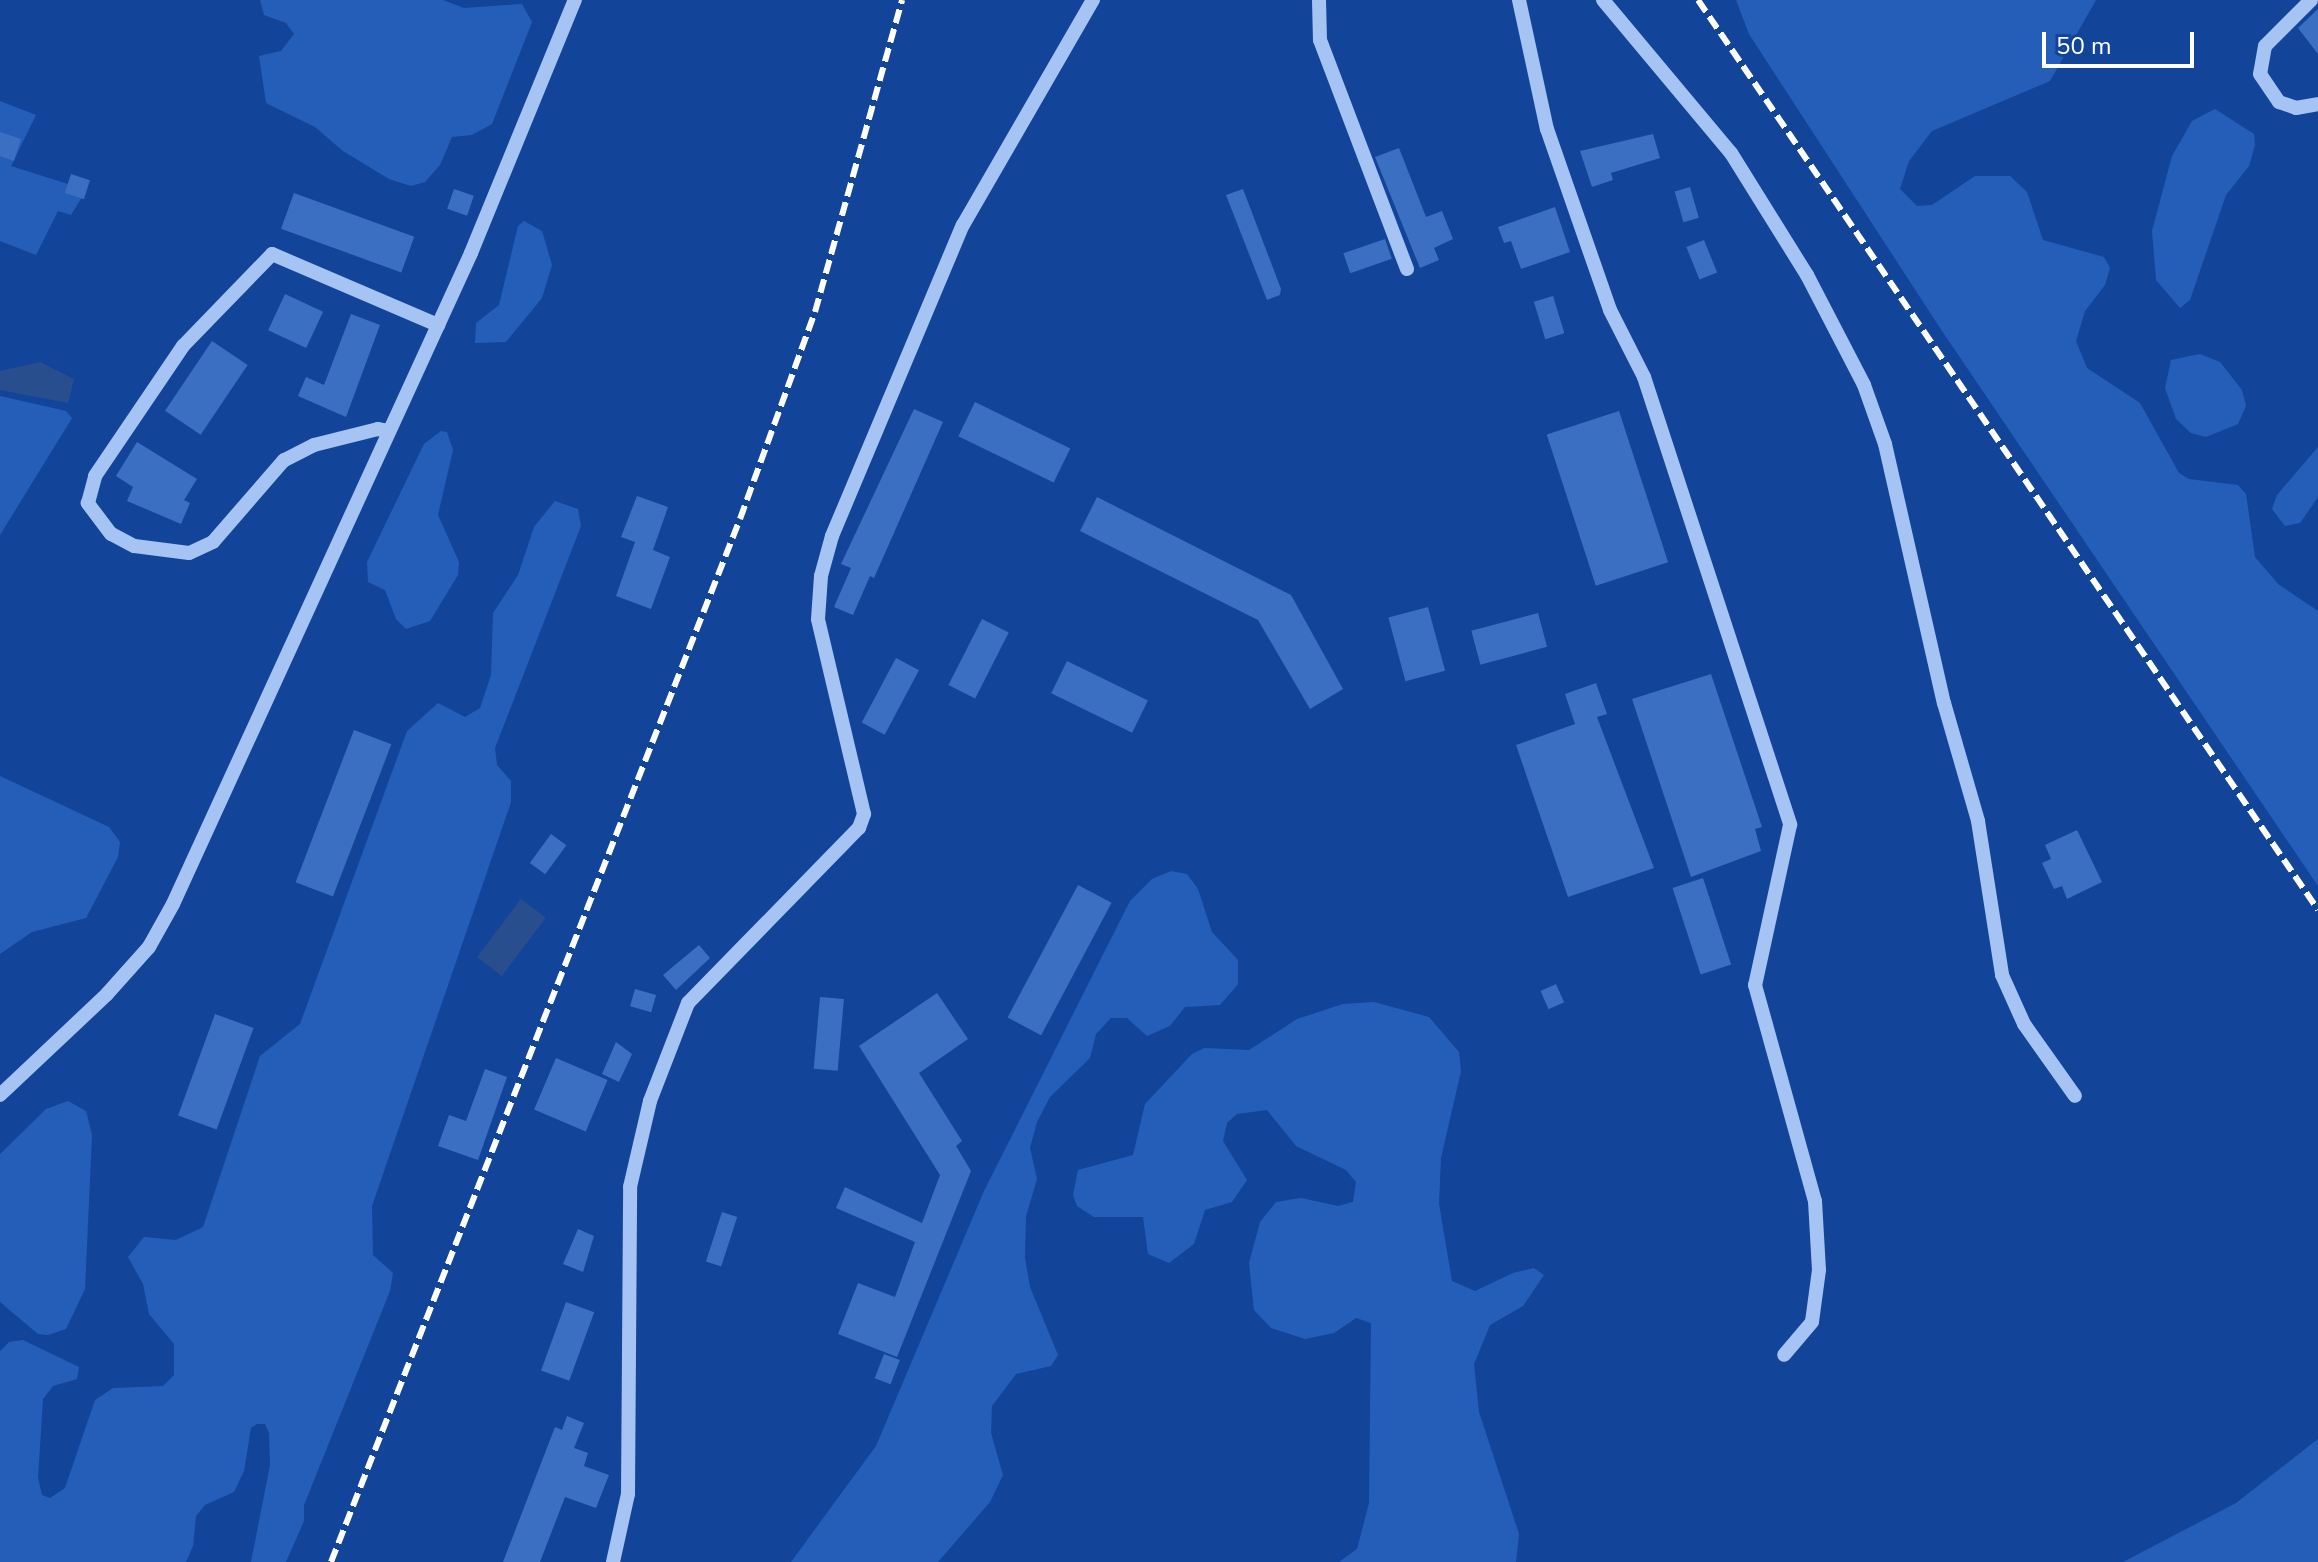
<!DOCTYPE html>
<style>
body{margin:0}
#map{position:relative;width:2318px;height:1562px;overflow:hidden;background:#12459a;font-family:"Nunito Sans",sans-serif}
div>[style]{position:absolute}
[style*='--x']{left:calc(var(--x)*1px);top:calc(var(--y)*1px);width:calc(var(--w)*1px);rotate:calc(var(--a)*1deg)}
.green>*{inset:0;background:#255eb9}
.water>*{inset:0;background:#294e8e;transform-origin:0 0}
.building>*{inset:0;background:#3b6fc1;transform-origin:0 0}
.minor>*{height:14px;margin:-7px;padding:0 7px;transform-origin:7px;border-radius:7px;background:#a5c4f4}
.rail>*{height:6px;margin-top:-3px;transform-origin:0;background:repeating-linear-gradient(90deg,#fff 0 14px,transparent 0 20px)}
span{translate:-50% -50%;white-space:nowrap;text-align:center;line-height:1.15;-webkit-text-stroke:7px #12459a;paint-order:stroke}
.scale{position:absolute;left:2042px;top:32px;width:152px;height:36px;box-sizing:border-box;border:4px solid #fff;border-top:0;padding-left:10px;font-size:24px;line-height:28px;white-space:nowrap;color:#fff;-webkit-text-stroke:6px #12459a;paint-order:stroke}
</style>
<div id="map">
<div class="green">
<i style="clip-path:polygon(260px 0,443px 0,464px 8px,522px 4px,532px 22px,492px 124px,472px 135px,452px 137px,440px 165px,425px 182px,411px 186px,389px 179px,343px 151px,315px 127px,266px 103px,259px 56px,281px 51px,294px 34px,286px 23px,264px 15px)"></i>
<i style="clip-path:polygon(1736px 0,2096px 0,2050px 81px,1932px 131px,1909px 161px,1900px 189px,1917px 206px,1932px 205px,1975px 176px,2010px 176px,2027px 192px,2043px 240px,2104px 257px,2110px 268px,2105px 285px,2085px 311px,2076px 341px,2087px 368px,2140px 403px,2179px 473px,2189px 479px,2238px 485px,2246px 494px,2255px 557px,2278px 584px,2318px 611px,2318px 886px,1940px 328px,1749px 34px)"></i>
<i style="clip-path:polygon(0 101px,36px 115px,11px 166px,68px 184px,82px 197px,71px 215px,58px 211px,36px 255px,0 241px)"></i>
<i style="clip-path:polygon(2215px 109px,2254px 134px,2255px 145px,2249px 166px,2226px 195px,2190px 300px,2180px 308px,2156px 280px,2152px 231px,2172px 156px,2192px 121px)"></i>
<i style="clip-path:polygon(524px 221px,542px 231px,552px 265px,542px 298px,506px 342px,475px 343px,476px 323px,499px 305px,518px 226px)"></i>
<i style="clip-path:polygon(2200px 354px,2220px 362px,2242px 390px,2246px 406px,2238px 424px,2206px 437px,2191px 433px,2176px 419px,2165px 388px,2171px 360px)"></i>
<i style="clip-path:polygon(0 396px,66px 411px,72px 418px,0 535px)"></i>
<i style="clip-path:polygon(441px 431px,447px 432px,453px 450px,438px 515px,459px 562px,458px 575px,430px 621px,406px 629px,396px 619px,385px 590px,368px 582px,367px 562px,424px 444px)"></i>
<i style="clip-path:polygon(2318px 447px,2318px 497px,2300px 523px,2285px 526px,2272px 509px,2277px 495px)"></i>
<i style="clip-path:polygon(555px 501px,578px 509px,581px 526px,495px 748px,497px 765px,511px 781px,511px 802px,372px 1206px,373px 1255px,393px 1273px,390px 1291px,304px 1505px,304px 1521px,286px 1562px,251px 1562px,270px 1465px,269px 1433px,265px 1424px,257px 1424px,251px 1428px,244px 1471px,234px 1492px,205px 1505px,196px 1516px,193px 1546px,186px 1562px,0 1562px,0 1351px,9px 1342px,23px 1340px,79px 1367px,77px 1379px,53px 1386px,43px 1399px,38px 1478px,42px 1495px,50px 1498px,65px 1488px,95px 1400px,113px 1388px,163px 1386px,174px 1375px,174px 1344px,149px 1314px,143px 1284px,128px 1257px,144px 1237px,176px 1240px,203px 1227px,260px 1056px,300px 1024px,407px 731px,438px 703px,465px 717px,480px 708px,491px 675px,493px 613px,518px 575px,534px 527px)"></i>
<i style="clip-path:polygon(0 776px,109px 827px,120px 842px,118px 857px,86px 918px,32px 932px,0 954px)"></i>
<i style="clip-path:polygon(1171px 871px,1187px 874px,1198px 889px,1212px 932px,1238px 960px,1238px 984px,1220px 1005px,1185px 1007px,1170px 1026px,1147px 1036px,1127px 1018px,1111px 1018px,1096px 1034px,1090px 1058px,1050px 1097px,1037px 1122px,1030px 1148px,1037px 1179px,1026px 1216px,1025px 1258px,1030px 1287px,1058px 1355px,1051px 1366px,1016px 1374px,992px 1406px,991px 1433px,1003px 1475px,990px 1502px,938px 1562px,791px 1562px,876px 1446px,984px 1191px,1130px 901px,1152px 879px)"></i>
<i style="clip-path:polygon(1374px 1002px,1429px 1017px,1459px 1052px,1461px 1071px,1441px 1158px,1439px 1204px,1452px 1281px,1475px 1291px,1513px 1273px,1534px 1268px,1544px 1275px,1523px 1306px,1490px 1325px,1474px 1364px,1479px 1412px,1519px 1534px,1516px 1562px,1339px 1562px,1357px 1549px,1369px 1503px,1371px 1323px,1356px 1318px,1334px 1333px,1305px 1339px,1271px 1328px,1254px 1310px,1249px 1263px,1260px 1222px,1276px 1202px,1301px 1198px,1338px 1206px,1353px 1202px,1356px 1182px,1346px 1170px,1296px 1146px,1267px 1110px,1237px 1114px,1227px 1123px,1223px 1141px,1247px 1180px,1232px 1202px,1205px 1210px,1194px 1244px,1169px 1263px,1148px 1254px,1143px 1217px,1094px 1217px,1077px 1206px,1073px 1195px,1078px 1170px,1133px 1155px,1145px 1104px,1192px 1054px,1204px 1048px,1249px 1050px,1297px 1019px,1343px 1004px)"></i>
<i style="clip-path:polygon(68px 1101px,86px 1111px,92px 1135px,85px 1289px,66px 1329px,48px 1335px,38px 1334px,0 1302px,0 1154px,46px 1109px)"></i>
<i style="clip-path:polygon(2318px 1439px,2318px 1562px,2123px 1562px,2236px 1503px)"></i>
</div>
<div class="water">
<i style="clip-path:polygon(40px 362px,74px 379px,68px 403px,0 390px,0 371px)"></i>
<i style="left:521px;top:899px;width:31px;height:73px;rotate:37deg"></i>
</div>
<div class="building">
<i style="clip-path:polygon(2318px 9px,2318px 54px,2298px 28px)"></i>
<i style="clip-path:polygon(0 132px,21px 139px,14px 161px,0 156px)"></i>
<i style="clip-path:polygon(1653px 134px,1660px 158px,1611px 173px,1613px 180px,1592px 187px,1580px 151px)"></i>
<i style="clip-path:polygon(1399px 148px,1426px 217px,1442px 211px,1453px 239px,1434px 248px,1439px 260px,1420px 268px,1375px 157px)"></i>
<i style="left:71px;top:174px;width:20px;height:20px;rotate:18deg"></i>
<i style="left:1690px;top:187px;width:32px;height:16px;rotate:74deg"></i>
<i style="left:454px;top:189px;width:21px;height:21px;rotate:19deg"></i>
<i style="clip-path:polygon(1243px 189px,1281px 289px,1280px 295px,1267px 300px,1226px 195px)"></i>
<i style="left:294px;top:193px;width:128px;height:38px;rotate:20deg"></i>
<i style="clip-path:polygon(1555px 207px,1570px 252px,1521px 269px,1511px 241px,1504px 243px,1498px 227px)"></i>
<i style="left:1385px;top:239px;width:21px;height:44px;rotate:71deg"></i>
<i style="left:1704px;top:240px;width:35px;height:19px;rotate:68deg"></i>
<i style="left:285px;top:294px;width:42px;height:40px;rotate:25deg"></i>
<i style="left:1553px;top:296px;width:39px;height:20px;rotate:73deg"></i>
<i style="clip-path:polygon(351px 314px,380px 325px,346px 417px,298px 396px,306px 377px,324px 385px)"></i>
<i style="left:212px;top:341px;width:43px;height:84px;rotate:34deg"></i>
<i style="left:975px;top:402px;width:106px;height:38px;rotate:26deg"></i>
<i style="clip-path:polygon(914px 409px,943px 422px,874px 578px,870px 576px,853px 615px,834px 607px,851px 568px,841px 564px)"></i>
<i style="left:1619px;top:411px;width:159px;height:76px;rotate:72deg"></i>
<i style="clip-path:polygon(137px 442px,197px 479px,184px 500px,190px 503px,181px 524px,127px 501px,133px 487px,116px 476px)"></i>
<i style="clip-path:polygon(637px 496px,668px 507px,653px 550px,670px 557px,651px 609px,616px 596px,635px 542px,621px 537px)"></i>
<i style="clip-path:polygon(1097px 497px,1291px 595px,1343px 689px,1310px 709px,1258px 620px,1080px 531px)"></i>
<i style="left:1428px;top:607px;width:66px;height:41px;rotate:75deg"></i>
<i style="left:1538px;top:613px;width:35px;height:69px;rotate:75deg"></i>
<i style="left:982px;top:619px;width:30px;height:74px;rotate:27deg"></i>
<i style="left:896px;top:658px;width:26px;height:73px;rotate:28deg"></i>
<i style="left:1067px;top:661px;width:90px;height:36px;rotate:26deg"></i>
<i style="clip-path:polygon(1711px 674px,1762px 827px,1755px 829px,1761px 851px,1691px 877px,1632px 699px)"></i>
<i style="clip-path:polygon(1596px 683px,1607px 714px,1597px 717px,1654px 868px,1568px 897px,1516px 745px,1575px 724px,1565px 694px)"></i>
<i style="left:354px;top:730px;width:40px;height:163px;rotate:21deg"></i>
<i style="clip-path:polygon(2077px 830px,2102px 882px,2067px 899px,2062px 886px,2054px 889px,2042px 863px,2051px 859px,2045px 845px)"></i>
<i style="left:551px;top:834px;width:19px;height:36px;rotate:36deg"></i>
<i style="left:1703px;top:878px;width:91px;height:32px;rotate:72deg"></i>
<i style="left:1078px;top:885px;width:38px;height:150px;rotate:28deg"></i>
<i style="clip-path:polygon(699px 945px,710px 958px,676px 990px,663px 975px)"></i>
<i style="left:1556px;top:984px;width:20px;height:17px;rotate:66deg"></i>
<i style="left:635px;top:989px;width:22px;height:18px;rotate:16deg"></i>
<i style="clip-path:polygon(937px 993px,968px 1039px,919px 1073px,962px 1141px,956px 1146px,971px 1171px,897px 1357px,838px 1334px,858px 1283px,895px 1297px,915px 1242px,836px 1208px,845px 1187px,922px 1223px,940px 1175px,859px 1046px)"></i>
<i style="left:820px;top:997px;width:24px;height:72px;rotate:5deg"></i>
<i style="left:215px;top:1014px;width:41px;height:108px;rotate:20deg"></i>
<i style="clip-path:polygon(616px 1042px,632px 1054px,619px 1082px,602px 1074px)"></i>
<i style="left:556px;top:1058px;width:56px;height:56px;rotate:23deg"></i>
<i style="clip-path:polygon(485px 1069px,507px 1077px,478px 1160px,438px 1146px,449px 1115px,466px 1121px)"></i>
<i style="left:722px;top:1212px;width:16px;height:52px;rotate:18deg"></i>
<i style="clip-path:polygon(578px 1229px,594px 1236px,583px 1272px,563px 1264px)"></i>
<i style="left:566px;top:1302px;width:30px;height:73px;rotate:20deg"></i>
<i style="left:884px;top:1354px;width:17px;height:26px;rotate:21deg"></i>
<i style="clip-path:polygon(567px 1416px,584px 1423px,574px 1448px,588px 1453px,584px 1466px,609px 1475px,596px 1508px,565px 1497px,540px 1562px,503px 1562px,555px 1427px,562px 1430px)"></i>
</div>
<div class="minor">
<i style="--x:1319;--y:0;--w:40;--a:88.6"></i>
<i style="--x:1320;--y:40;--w:245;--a:69.2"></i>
<i style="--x:1519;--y:0;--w:132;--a:77.8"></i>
<i style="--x:1547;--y:129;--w:192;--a:70.8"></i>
<i style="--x:1610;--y:310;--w:75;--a:63.1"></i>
<i style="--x:1644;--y:377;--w:471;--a:71.9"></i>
<i style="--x:1790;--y:825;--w:164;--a:102.3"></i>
<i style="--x:1755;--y:985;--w:224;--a:74.5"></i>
<i style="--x:1815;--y:1201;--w:69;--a:86.7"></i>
<i style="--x:1819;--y:1270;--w:52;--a:97.7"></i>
<i style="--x:1812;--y:1322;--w:43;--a:130.3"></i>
<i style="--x:1603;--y:0;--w:199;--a:50.1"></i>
<i style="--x:1731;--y:153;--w:144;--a:58.1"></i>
<i style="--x:1807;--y:275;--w:124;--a:62.6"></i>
<i style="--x:1864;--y:385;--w:63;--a:70.4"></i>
<i style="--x:1885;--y:444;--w:266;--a:77.2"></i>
<i style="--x:1944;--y:703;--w:123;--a:73.9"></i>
<i style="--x:1978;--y:821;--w:156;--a:81.1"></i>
<i style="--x:2002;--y:975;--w:54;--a:65.8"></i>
<i style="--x:2024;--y:1024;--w:88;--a:54.7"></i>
<i style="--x:2311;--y:0;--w:65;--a:135"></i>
<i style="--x:2265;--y:46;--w:28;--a:100"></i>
<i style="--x:2260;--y:74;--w:34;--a:56"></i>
<i style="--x:2279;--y:102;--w:18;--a:19"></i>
<i style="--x:2296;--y:108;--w:22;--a:-10"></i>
<i style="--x:389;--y:431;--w:11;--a:-170"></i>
<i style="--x:378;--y:429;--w:66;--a:166"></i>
<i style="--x:314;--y:445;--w:34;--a:153"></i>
<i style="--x:284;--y:460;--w:108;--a:130.9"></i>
<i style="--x:213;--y:542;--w:26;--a:155"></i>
<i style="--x:189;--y:553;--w:55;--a:-172.7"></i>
<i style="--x:134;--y:546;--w:26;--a:-152"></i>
<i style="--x:111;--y:534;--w:39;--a:-127"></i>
<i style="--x:88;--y:503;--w:28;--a:-75"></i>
<i style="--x:95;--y:476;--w:157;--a:-55.9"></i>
<i style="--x:183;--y:346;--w:128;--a:-45.9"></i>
<i style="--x:272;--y:254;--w:181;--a:23.2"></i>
<i style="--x:0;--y:1095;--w:147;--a:-43.3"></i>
<i style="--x:107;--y:994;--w:63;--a:-48.2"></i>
<i style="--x:149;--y:947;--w:49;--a:-60.8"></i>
<i style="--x:173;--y:904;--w:716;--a:-65.4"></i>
<i style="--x:471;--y:253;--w:274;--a:-67.7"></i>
<i style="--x:613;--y:1562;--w:70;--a:-77.6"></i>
<i style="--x:628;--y:1494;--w:307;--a:-89.6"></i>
<i style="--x:630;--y:1187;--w:88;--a:-76.9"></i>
<i style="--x:650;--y:1101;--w:105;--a:-68.8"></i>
<i style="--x:688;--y:1003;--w:245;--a:-45.7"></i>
<i style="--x:859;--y:828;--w:15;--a:-70"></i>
<i style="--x:864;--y:814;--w:200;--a:-103.3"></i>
<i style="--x:818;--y:619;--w:43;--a:-86"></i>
<i style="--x:821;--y:576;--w:41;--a:-74.6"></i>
<i style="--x:832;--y:536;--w:337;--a:-67.2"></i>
<i style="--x:963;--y:225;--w:260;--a:-60"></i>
</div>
<div class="rail">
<i style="--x:1698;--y:0;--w:1101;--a:55.73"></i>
<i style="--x:331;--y:1562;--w:1120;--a:-68.59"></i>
<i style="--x:740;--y:519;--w:220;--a:-70.1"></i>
<i style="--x:815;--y:312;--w:324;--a:-74.4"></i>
</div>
<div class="scale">50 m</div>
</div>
